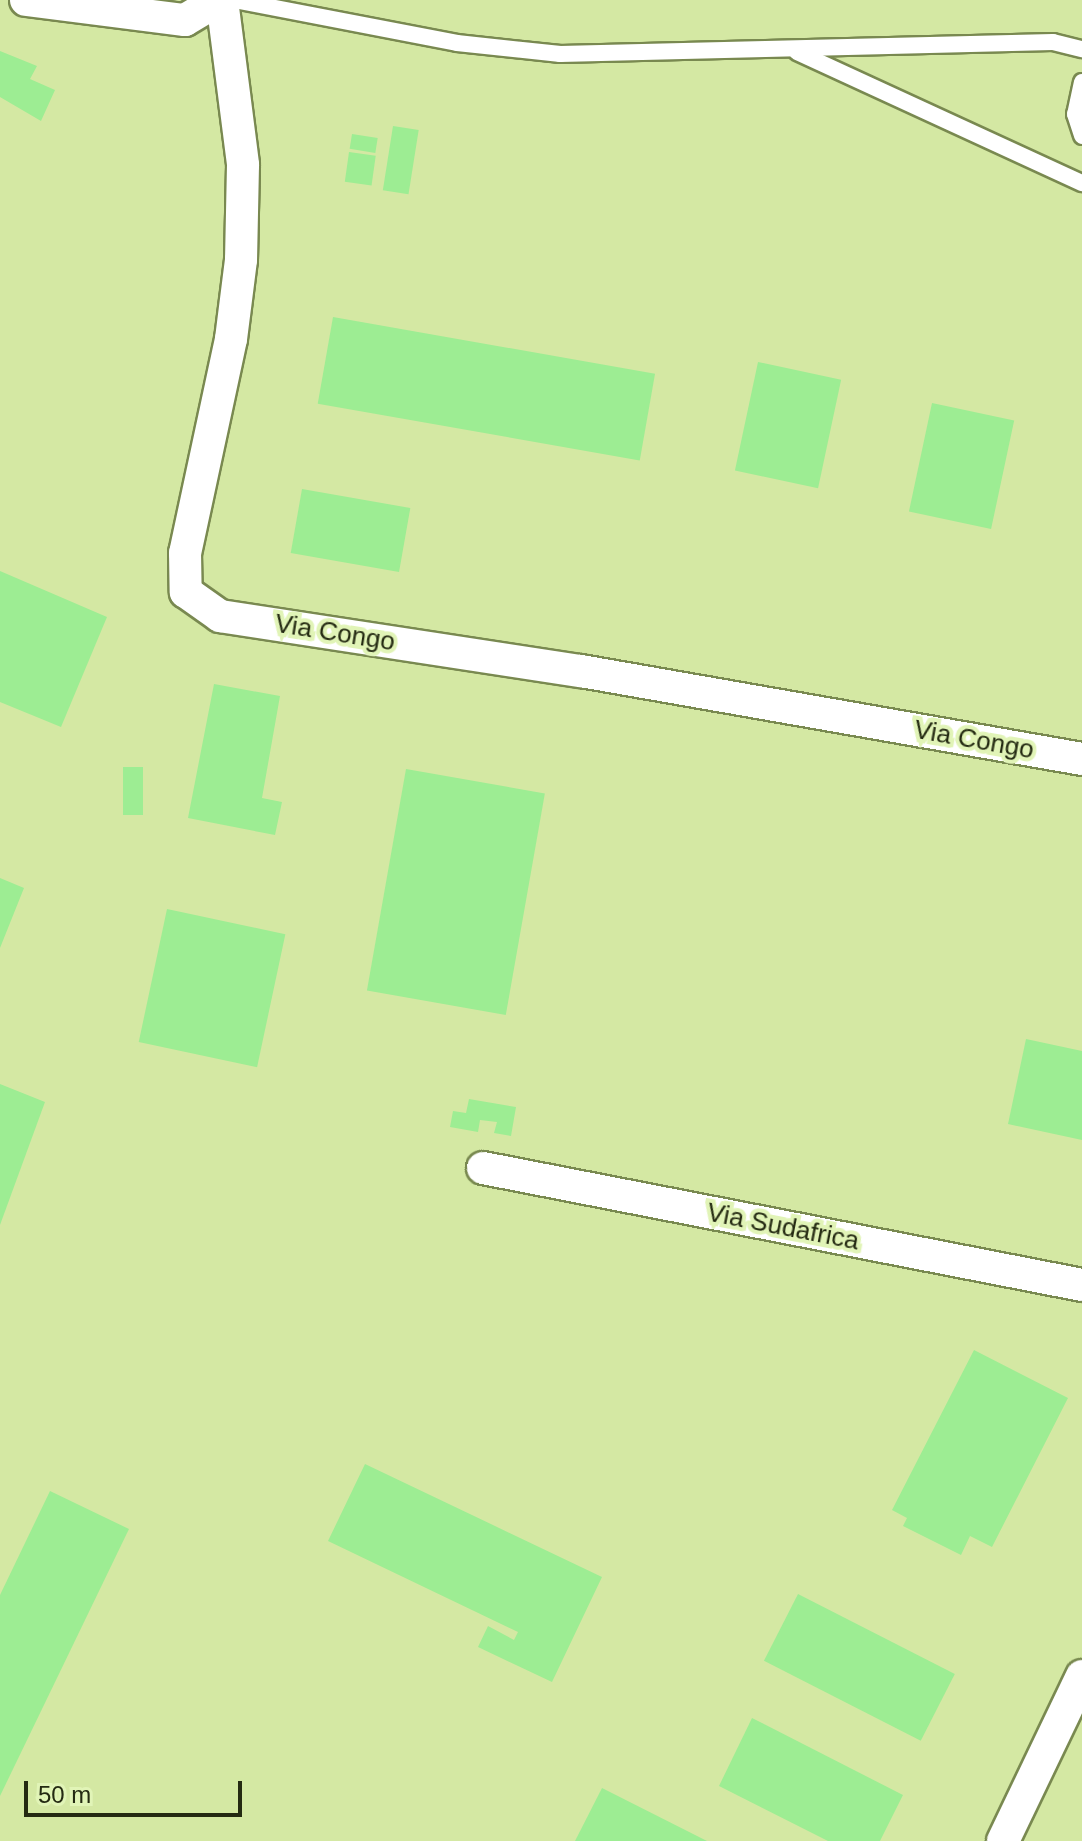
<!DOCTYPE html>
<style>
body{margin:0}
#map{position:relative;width:1082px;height:1841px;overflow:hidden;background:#e1f4b7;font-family:Arial,sans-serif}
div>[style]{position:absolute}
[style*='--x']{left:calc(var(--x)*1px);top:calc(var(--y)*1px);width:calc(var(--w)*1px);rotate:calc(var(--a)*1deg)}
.built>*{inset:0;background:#d4e8a3;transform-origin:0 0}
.building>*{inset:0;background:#9ded93;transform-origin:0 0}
.roads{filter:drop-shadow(2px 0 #798950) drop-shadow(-2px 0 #798950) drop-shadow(0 2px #798950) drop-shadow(0 -2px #798950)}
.service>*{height:16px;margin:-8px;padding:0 8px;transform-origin:8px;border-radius:8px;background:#fff}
.minor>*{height:32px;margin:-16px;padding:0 16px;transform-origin:16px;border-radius:16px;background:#fff}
span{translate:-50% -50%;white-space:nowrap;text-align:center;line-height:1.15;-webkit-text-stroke:8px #e1f4b7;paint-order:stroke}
.street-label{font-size:26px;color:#242a12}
.scale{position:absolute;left:24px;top:1781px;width:218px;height:36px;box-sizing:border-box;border:4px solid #242a12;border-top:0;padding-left:10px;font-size:24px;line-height:28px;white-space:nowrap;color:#242a12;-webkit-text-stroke:6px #e1f4b7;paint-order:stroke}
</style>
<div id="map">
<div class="built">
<i style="left:0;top:0;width:1082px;height:1841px"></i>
</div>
<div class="building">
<i style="clip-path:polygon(0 51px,37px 66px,30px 79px,55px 90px,41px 121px,0 97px)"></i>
<i style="left:393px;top:126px;width:26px;height:65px;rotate:9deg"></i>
<i style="left:352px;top:134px;width:26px;height:15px;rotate:9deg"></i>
<i style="left:349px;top:152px;width:27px;height:30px;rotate:8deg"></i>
<i style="left:333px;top:317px;width:327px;height:88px;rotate:10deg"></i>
<i style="left:758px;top:362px;width:85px;height:111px;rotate:12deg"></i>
<i style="left:932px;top:403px;width:84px;height:111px;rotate:12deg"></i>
<i style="left:302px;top:489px;width:110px;height:65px;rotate:10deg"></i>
<i style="clip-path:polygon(0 571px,107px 617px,61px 727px,0 702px)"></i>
<i style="clip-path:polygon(214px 684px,280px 696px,262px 798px,282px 802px,275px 835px,188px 818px)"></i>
<i style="left:123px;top:767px;width:20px;height:48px"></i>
<i style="left:406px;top:769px;width:141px;height:225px;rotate:10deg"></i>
<i style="clip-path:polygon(0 878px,24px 888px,0 948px)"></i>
<i style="left:167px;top:909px;width:121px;height:136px;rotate:12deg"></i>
<i style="clip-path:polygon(1026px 1039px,1082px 1051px,1082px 1140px,1008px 1124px)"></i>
<i style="clip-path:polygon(0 1084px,45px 1102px,0 1225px)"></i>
<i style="clip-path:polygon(469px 1099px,516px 1107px,511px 1136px,494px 1133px,497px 1122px,480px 1120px,478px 1132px,450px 1127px,453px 1111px,466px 1113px)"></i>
<i style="clip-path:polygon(974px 1350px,1068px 1398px,992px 1547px,970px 1536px,961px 1555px,903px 1526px,907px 1518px,892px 1510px)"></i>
<i style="clip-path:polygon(365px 1464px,602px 1577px,552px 1682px,478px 1647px,488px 1626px,514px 1640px,518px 1632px,328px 1541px)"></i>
<i style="clip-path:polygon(50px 1491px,129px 1529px,0 1796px,0 1595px)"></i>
<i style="left:798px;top:1594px;width:176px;height:75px;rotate:27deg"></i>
<i style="clip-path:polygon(752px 1718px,903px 1795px,880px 1841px,828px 1841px,719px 1786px)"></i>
<i style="clip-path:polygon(602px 1788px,707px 1841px,575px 1841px)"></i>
</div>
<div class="roads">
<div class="service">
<i style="--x:234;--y:0;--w:227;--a:10.9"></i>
<i style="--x:457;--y:43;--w:104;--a:6.1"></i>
<i style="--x:560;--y:54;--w:493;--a:-1.4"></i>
<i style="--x:1053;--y:42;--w:30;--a:14"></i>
<i style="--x:797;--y:52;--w:314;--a:24.7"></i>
<i style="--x:1082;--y:82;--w:33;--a:102"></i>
<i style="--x:1075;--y:114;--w:23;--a:72"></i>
</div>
<div class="minor">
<i style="--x:26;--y:0;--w:160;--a:7.2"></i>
<i style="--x:185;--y:20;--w:39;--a:-31"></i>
<i style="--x:222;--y:0;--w:166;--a:82.7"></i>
<i style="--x:243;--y:165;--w:95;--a:91.2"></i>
<i style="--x:241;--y:260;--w:80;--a:97.2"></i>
<i style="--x:231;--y:339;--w:219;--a:102.1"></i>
<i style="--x:185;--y:553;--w:39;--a:89"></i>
<i style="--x:186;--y:592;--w:42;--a:35.2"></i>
<i style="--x:220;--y:616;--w:365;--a:8.7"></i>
<i style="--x:581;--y:671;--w:509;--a:9.96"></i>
<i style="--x:483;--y:1168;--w:610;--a:11.05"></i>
<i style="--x:1003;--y:1841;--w:183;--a:-64.4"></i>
</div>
</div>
<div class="street-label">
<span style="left:335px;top:633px;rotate:9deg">Via Congo</span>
<span style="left:974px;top:740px;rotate:10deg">Via Congo</span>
<span style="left:783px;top:1227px;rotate:11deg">Via Sudafrica</span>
</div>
<div class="scale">50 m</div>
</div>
